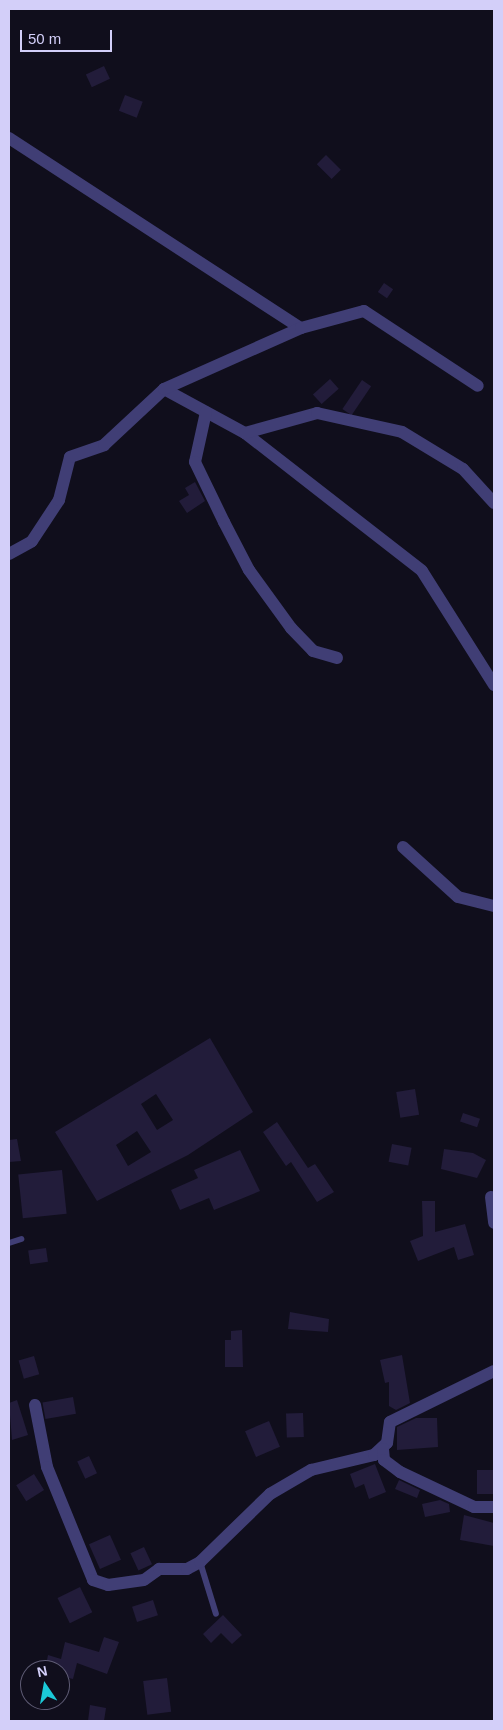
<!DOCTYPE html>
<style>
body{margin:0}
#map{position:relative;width:503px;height:1730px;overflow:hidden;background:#100e1c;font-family:Helvetica,sans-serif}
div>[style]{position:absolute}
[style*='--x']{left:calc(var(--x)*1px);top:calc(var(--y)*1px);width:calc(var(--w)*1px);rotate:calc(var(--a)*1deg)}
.building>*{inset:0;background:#221c3a;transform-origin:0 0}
.lane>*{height:6px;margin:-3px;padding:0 3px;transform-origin:3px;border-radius:3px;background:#403e75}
.street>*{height:12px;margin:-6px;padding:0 6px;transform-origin:6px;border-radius:6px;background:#403e75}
span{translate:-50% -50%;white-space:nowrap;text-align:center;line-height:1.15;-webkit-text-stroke:4.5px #100e1c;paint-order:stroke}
.frame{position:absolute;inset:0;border:10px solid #d3cff9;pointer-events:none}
.north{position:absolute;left:20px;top:1660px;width:50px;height:50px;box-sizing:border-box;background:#100e1c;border:1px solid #5e5b74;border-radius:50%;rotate:348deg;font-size:14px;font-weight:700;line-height:20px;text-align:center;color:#d3cff9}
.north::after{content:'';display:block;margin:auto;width:18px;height:22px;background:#1bc9d8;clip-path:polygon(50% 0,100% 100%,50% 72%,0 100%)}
.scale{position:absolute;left:20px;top:30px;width:92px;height:22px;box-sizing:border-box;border:2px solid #d3cff9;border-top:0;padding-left:6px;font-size:15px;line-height:18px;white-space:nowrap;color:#d3cff9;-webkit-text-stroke:4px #100e1c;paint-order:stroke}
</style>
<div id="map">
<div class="building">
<i style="left:104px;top:66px;width:14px;height:20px;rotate:65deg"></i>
<i style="left:125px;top:95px;width:19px;height:17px;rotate:21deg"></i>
<i style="left:326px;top:155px;width:21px;height:13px;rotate:45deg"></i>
<i style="left:384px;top:283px;width:11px;height:11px;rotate:34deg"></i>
<i style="left:330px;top:379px;width:13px;height:23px;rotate:48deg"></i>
<i style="left:362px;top:380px;width:11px;height:35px;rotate:34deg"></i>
<i style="clip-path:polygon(195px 482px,205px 501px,187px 513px,179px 501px,189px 495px,185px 488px)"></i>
<i style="clip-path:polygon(evenodd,210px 1038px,253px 1112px,188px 1155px,97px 1201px,55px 1132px,210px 1038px,156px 1094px,173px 1120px,157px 1130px,141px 1104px,156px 1094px,210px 1038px,137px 1131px,151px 1152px,128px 1166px,116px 1145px,137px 1131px)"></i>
<i style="left:415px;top:1089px;width:26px;height:19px;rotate:81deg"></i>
<i style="left:463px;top:1113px;width:18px;height:9px;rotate:19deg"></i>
<i style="clip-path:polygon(277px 1122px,308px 1168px,315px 1164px,334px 1192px,317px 1202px,291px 1162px,286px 1166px,263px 1132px)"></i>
<i style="clip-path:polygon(17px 1139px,21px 1161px,9px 1162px,9px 1140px)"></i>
<i style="left:392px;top:1144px;width:20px;height:18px;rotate:11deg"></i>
<i style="clip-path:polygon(444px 1149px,473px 1153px,486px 1160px,477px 1178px,441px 1169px)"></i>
<i style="clip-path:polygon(240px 1150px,260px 1191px,214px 1210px,209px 1198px,180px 1210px,171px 1190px,198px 1178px,194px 1170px)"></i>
<i style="left:62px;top:1170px;width:44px;height:44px;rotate:84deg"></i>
<i style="clip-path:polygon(422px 1201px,435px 1201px,435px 1232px,465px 1224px,474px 1255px,458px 1260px,454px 1247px,418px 1261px,410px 1241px,423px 1236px)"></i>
<i style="left:46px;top:1248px;width:14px;height:18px;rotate:82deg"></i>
<i style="clip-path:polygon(290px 1312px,329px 1319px,328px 1332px,288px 1329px)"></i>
<i style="clip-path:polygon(242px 1330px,243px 1367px,225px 1367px,225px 1340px,231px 1340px,231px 1331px)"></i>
<i style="clip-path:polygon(402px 1355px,410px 1403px,396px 1410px,389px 1406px,389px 1382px,385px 1383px,380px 1360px)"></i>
<i style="left:34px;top:1356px;width:19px;height:16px;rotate:74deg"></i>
<i style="left:73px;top:1397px;width:17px;height:31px;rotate:80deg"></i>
<i style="clip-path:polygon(17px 1400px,28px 1435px,12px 1440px,9px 1403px)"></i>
<i style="left:303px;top:1413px;width:24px;height:17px;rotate:88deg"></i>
<i style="clip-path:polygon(416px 1418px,437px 1418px,438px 1447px,397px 1450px,397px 1427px)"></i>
<i style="left:269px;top:1421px;width:28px;height:26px;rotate:67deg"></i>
<i style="left:89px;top:1456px;width:19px;height:13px;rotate:65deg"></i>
<i style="clip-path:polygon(375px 1464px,386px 1492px,369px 1499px,364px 1484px,355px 1488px,350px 1474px)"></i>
<i style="left:477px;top:1470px;width:17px;height:24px"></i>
<i style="left:34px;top:1474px;width:19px;height:21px;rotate:58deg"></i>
<i style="clip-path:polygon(399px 1480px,420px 1490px,417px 1498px,395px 1489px)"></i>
<i style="clip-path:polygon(440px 1500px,449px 1504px,450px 1512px,425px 1517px,422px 1504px)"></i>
<i style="clip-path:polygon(464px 1515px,494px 1523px,494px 1546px,460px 1540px)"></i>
<i style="left:110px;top:1535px;width:27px;height:23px;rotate:66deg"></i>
<i style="left:144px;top:1547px;width:19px;height:15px;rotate:65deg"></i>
<i style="left:80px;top:1587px;width:28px;height:25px;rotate:64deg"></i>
<i style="left:153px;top:1600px;width:16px;height:22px;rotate:72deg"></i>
<i style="clip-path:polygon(223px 1615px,242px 1635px,232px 1644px,221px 1633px,211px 1643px,203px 1634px)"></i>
<i style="clip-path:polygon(104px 1637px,119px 1642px,107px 1674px,77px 1663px,73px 1679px,60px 1676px,60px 1670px,45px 1670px,48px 1655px,61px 1659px,65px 1642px,99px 1652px)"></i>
<i style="left:167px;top:1678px;width:34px;height:24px;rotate:83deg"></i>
<i style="clip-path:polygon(90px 1705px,106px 1708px,104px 1721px,88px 1721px)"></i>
</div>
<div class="lane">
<i style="--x:9;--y:1243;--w:13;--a:-18"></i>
<i style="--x:200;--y:1562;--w:54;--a:72.9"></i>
</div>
<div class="street">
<i style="--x:9;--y:138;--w:348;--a:33.1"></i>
<i style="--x:164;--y:389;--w:92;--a:28.5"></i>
<i style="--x:245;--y:433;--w:224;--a:37.9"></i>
<i style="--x:422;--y:571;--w:135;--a:57.7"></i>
<i style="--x:206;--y:412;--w:51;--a:102.4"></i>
<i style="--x:195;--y:462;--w:67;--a:64.2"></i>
<i style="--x:224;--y:522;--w:54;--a:62.5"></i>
<i style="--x:249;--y:570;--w:72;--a:54.1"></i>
<i style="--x:291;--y:628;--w:32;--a:46"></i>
<i style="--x:313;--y:651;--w:25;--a:16"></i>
<i style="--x:245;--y:433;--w:75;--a:-15.5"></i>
<i style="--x:317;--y:413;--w:87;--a:12.6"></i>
<i style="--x:402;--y:432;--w:71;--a:31.2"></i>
<i style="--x:463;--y:469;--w:46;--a:47.6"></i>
<i style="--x:9;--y:554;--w:26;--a:-29"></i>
<i style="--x:32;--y:541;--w:49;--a:-56.6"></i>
<i style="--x:59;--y:500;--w:44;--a:-75.7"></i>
<i style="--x:70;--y:457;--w:36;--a:-19"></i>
<i style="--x:104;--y:445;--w:82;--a:-43"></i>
<i style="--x:164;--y:389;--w:150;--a:-24"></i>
<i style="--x:301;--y:328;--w:65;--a:-15.1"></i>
<i style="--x:364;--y:311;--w:136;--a:33.3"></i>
<i style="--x:403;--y:847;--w:74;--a:42.3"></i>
<i style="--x:458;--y:897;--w:37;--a:14"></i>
<i style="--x:491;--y:1197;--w:26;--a:83"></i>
<i style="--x:35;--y:1405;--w:63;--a:79"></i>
<i style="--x:47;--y:1467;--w:122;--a:67.8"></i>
<i style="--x:93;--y:1580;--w:16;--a:18"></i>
<i style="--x:108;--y:1585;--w:36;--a:-8"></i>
<i style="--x:144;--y:1580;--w:19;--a:-36"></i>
<i style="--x:159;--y:1569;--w:28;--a:0"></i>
<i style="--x:187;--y:1569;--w:15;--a:-28"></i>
<i style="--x:200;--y:1562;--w:98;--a:-44.2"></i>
<i style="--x:270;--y:1494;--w:48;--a:-30.3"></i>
<i style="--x:311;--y:1470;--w:65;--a:-13.4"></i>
<i style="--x:374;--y:1455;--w:18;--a:-43"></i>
<i style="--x:387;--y:1443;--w:21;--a:-82"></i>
<i style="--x:390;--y:1422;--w:116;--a:-26.1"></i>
<i style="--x:383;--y:1449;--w:11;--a:85"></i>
<i style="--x:384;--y:1460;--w:20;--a:37"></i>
<i style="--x:400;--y:1472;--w:82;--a:25.3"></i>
<i style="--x:474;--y:1507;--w:20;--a:0"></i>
</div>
<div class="frame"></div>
<div class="north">N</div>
<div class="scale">50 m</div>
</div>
